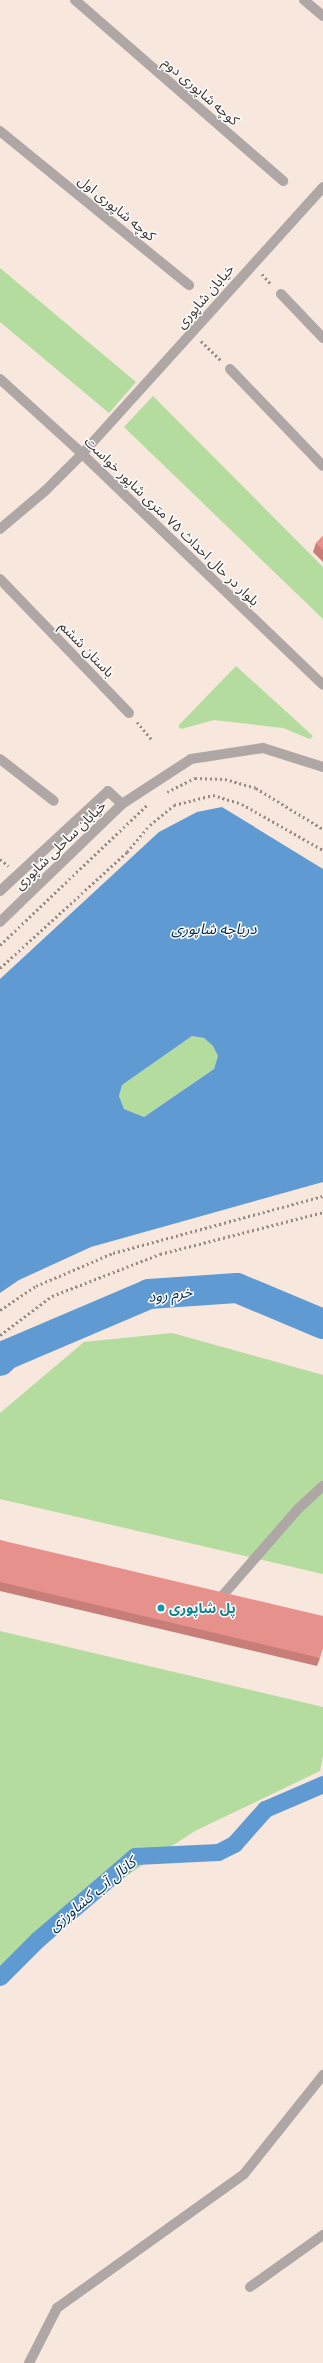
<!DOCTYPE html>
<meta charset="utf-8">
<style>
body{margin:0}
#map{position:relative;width:323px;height:2363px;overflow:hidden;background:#f7e7dd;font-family:"IBM Plex Sans","Noto Sans Arabic",sans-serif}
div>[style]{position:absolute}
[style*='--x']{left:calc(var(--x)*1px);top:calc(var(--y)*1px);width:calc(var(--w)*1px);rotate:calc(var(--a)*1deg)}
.green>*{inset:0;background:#b4dc9e}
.water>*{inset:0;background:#5f9ad3}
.canal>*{height:17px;margin:-8.5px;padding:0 8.5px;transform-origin:8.5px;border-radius:8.5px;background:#5f9ad3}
.river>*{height:30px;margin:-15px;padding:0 15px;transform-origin:15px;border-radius:15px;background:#5f9ad3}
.path>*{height:2.5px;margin-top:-1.25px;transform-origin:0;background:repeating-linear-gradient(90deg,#978c85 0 2px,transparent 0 5px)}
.minor>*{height:10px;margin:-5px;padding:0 5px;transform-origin:5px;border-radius:5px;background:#afa7a5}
.wall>*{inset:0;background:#c77d78}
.building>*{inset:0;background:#e7918c}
.dots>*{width:11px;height:11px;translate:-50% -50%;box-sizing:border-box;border:2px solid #fff;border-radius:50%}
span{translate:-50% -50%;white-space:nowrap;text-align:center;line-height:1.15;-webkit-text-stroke:3px #fff;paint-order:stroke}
.street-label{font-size:14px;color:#3e3734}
.culture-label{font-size:14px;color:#0d838f;font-weight:700}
.left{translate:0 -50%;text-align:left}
.water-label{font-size:15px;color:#002d51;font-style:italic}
</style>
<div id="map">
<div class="green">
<i style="clip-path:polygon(0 268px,136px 382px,109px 413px,0 322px)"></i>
<i style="clip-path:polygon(153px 396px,323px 567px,323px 619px,124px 427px)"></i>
<i style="clip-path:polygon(236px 666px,313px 736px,310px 739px,283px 728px,214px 720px,181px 729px,178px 726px)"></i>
<i style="clip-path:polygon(192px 1036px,204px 1038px,213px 1046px,218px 1056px,214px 1069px,144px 1117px,124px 1109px,119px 1096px,122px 1085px)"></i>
<i style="clip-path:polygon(172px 1333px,323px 1375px,323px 1574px,0 1499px,0 1413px,84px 1342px)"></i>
<i style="clip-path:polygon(0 1631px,323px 1707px,323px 1756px,320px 1771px,195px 1831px,26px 1941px,0 1968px)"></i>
</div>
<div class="water">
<i style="clip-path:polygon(evenodd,222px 807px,323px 869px,323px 1182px,91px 1247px,19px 1280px,0 1293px,0 979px,159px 832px,197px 812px,222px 807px,192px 1036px,204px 1038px,213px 1046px,218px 1056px,214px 1069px,144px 1117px,124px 1109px,119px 1096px,122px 1085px,192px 1036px)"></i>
</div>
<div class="canal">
<i style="--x:0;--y:1977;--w:54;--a:-45"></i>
<i style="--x:38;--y:1939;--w:128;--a:-40.6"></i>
<i style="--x:135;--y:1856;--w:83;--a:-2.8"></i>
<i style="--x:218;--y:1852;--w:18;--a:-27"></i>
<i style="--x:234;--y:1844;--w:47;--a:-48.5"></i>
<i style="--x:265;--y:1809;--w:63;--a:-23.3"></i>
</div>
<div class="river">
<i style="--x:0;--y:1361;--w:8;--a:-45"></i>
<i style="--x:6;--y:1355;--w:155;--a:-23.1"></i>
<i style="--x:149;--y:1294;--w:88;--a:-3.9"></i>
<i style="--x:237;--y:1288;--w:93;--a:22.7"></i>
</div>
<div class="path">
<i style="--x:262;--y:274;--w:15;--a:48"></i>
<i style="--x:201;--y:341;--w:29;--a:44"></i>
<i style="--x:137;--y:722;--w:23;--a:50"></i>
<i style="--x:167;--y:792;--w:31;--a:-27"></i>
<i style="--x:195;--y:778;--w:30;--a:2"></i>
<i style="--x:225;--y:779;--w:32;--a:16"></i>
<i style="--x:256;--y:788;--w:79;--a:31.5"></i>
<i style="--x:0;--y:859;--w:11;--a:38"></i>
<i style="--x:0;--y:945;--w:203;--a:-43.6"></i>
<i style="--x:0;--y:968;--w:172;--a:-42.4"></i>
<i style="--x:127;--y:852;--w:35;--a:-50"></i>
<i style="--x:150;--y:825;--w:31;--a:-40"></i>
<i style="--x:174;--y:805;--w:40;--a:-14.4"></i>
<i style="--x:213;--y:795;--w:30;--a:17"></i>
<i style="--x:242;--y:804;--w:93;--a:29.6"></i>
<i style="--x:0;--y:1310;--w:43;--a:-33.7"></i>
<i style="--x:36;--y:1286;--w:84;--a:-23.2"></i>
<i style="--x:113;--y:1253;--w:218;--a:-15.2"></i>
<i style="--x:0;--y:1335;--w:65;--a:-36.9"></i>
<i style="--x:52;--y:1296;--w:116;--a:-21.3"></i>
<i style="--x:160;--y:1254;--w:168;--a:-14.4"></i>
</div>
<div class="minor">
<i style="--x:75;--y:0;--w:276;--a:41"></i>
<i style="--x:304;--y:0;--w:25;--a:40"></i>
<i style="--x:0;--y:131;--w:244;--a:39.2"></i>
<i style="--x:281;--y:294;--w:61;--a:46.3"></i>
<i style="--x:230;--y:369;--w:134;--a:46.2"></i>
<i style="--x:0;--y:379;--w:103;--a:42.2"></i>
<i style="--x:76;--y:448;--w:342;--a:43.8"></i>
<i style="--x:0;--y:529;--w:59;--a:-40.2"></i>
<i style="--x:45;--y:491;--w:52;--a:-45"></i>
<i style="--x:82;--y:454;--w:360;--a:-47.9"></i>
<i style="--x:0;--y:579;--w:186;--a:46.1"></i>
<i style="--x:0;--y:759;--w:68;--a:37.9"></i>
<i style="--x:0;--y:891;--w:147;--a:-42.8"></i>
<i style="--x:108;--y:791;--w:19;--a:43"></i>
<i style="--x:0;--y:922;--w:170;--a:-44"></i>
<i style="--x:122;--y:804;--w:82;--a:-33.1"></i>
<i style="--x:191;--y:759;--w:73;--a:-8.7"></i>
<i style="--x:263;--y:748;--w:63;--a:17.6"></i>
<i style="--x:216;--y:1603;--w:125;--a:-48.9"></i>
<i style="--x:298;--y:1509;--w:34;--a:-43"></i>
<i style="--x:250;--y:2287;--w:90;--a:-35.5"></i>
<i style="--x:29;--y:2363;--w:62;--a:-63"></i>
<i style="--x:57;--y:2308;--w:230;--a:-35.6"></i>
<i style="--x:244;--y:2174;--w:127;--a:-51.4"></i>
</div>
<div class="wall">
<i style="clip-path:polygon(323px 536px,323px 562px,313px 552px,316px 543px)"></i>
<i style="clip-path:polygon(0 1540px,320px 1658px,317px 1666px,0 1591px)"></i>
</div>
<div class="building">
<i style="clip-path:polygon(323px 536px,323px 550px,316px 543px)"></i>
<i style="clip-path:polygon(0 1540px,323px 1616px,323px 1648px,320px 1658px,0 1582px)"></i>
</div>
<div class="dots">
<i style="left:161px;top:1608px;background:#0f9aa8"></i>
</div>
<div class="street-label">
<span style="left:201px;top:91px;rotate:41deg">کوچه شاپوری دوم</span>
<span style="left:117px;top:208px;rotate:39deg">کوچه شاپوری اول</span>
<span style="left:205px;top:296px;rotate:-49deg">خیابان شاپوری</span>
<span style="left:172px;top:521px;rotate:44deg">بلوار در حال احداث ۷۵ متری شاپور خواست</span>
<span style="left:87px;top:649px;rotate:46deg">باستان ششم</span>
<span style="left:60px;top:845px;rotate:-44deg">خیابان ساحلی شاپوری</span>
</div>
<div class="culture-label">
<span class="left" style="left:169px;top:1608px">پل شاپوری</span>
</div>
<div class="water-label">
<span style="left:214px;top:929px">دریاچه شاپوری</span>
<span style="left:170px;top:1294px;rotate:-7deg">خرم رود</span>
<span style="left:92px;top:1894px;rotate:-39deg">کانال آب کشاورزی</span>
</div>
</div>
